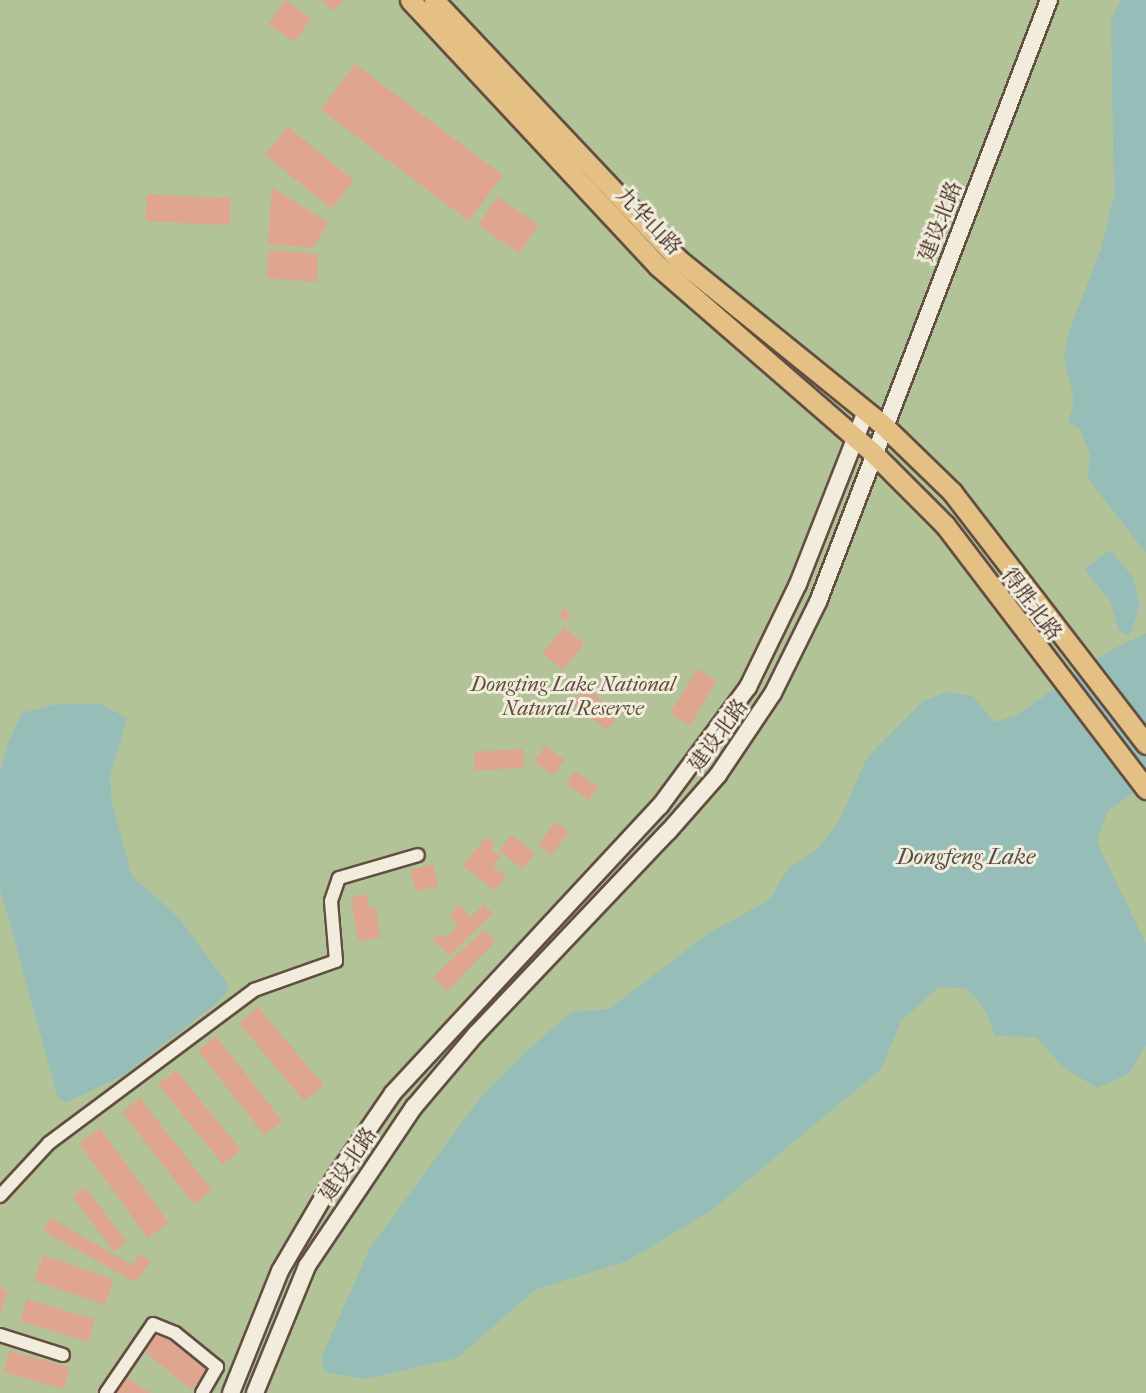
<!DOCTYPE html>
<meta charset="utf-8">
<style>
body{margin:0}
#map{position:relative;width:1146px;height:1393px;overflow:hidden;background:#e9e1c7;font-family:"IM FELL French Canon","Noto Serif SC",serif}
div>[style]{position:absolute}
[style*='--x']{left:calc(var(--x)*1px);top:calc(var(--y)*1px);width:calc(var(--w)*1px);rotate:calc(var(--a)*1deg)}
.green>*{inset:0;background:#b3c398;transform-origin:0 0}
.water>*{inset:0;background:#97bdb9}
.building>*{inset:0;background:#dfa58f;transform-origin:0 0}
.roads{filter:drop-shadow(2px 0 #634e42) drop-shadow(-2px 0 #634e42) drop-shadow(0 2px #634e42) drop-shadow(0 -2px #634e42)}
.street>*{height:12px;margin:-6px;padding:0 6px;transform-origin:6px;border-radius:6px;background:#f1ecdb}
.secondary>*{height:16px;margin:-8px;padding:0 8px;transform-origin:8px;border-radius:8px;background:#f1ecdb}
.primary>*{height:19px;margin:-9.5px;padding:0 9.5px;transform-origin:9.5px;border-radius:9.5px;background:#e4c084}
span{translate:-50% -50%;white-space:nowrap;text-align:center;line-height:1.15;-webkit-text-stroke:6px #f1ecdb;paint-order:stroke}
.street-label{font-size:21px;color:#361d15}
.park-label{font-size:21px;color:#5c4f3c;font-style:italic}
.water-label{font-size:23px;color:#534d46;font-style:italic}
</style>
<div id="map">
<div class="green">
<i style="left:0;top:0;width:1146px;height:1393px"></i>
</div>
<div class="water">
<i style="clip-path:polygon(1121px 0,1146px 0,1146px 553px,1088px 479px,1090px 454px,1080px 429px,1068px 422px,1074px 401px,1064px 357px,1069px 331px,1101px 248px,1114px 196px,1111px 20px)"></i>
<i style="clip-path:polygon(1110px 550px,1133px 577px,1140px 605px,1130px 636px,1119px 631px,1110px 601px,1084px 569px)"></i>
<i style="clip-path:polygon(1146px 633px,1146px 783px,1108px 811px,1097px 842px,1146px 944px,1146px 1045px,1129px 1074px,1097px 1088px,1063px 1067px,1036px 1037px,995px 1036px,985px 1010px,968px 989px,939px 987px,901px 1021px,881px 1069px,712px 1210px,627px 1261px,535px 1290px,457px 1358px,365px 1379px,325px 1372px,321px 1358px,370px 1248px,479px 1099px,518px 1059px,571px 1012px,609px 1009px,706px 935px,770px 899px,788px 868px,818px 849px,839px 821px,866px 759px,922px 702px,946px 692px,973px 696px,994px 722px,1015px 716px,1109px 651px)"></i>
<i style="clip-path:polygon(56px 704px,101px 704px,127px 718px,110px 777px,112px 804px,132px 876px,178px 917px,229px 986px,223px 998px,124px 1075px,65px 1103px,58px 1098px,0 888px,0 774px,7px 745px,22px 713px)"></i>
</div>
<div class="building">
<i style="left:285px;top:0;width:32px;height:29px;rotate:35deg"></i>
<i style="clip-path:polygon(321px 0,343px 0,334px 11px)"></i>
<i style="left:355px;top:64px;width:185px;height:57px;rotate:37deg"></i>
<i style="left:288px;top:127px;width:85px;height:36px;rotate:39deg"></i>
<i style="clip-path:polygon(272px 187px,328px 223px,313px 248px,268px 244px)"></i>
<i style="left:147px;top:194px;width:84px;height:27px;rotate:3deg"></i>
<i style="left:497px;top:197px;width:50px;height:34px;rotate:34deg"></i>
<i style="left:269px;top:250px;width:50px;height:28px;rotate:5deg"></i>
<i style="clip-path:polygon(563px 608px,571px 615px,566px 621px,558px 615px)"></i>
<i style="left:564px;top:627px;width:26px;height:34px;rotate:39deg"></i>
<i style="left:697px;top:669px;width:23px;height:52px;rotate:31deg"></i>
<i style="left:585px;top:688px;width:43px;height:20px;rotate:37deg"></i>
<i style="left:545px;top:746px;width:24px;height:19px;rotate:35deg"></i>
<i style="left:523px;top:749px;width:19px;height:49px;rotate:87deg"></i>
<i style="left:575px;top:771px;width:28px;height:16px;rotate:35deg"></i>
<i style="left:555px;top:822px;width:17px;height:28px;rotate:36deg"></i>
<i style="left:511px;top:835px;width:30px;height:20px;rotate:37deg"></i>
<i style="clip-path:polygon(486px 837px,495px 845px,491px 850px,500px 857px,493px 866px,506px 877px,495px 891px,463px 866px)"></i>
<i style="left:433px;top:864px;width:23px;height:23px;rotate:77deg"></i>
<i style="clip-path:polygon(367px 895px,369px 908px,376px 907px,380px 938px,358px 941px,351px 897px)"></i>
<i style="clip-path:polygon(484px 904px,493px 913px,450px 956px,433px 940px,439px 934px,446px 938px,458px 925px,449px 916px,459px 905px,471px 917px)"></i>
<i style="clip-path:polygon(484px 930px,495px 941px,448px 991px,433px 977px)"></i>
<i style="left:258px;top:1007px;width:102px;height:25px;rotate:50deg"></i>
<i style="left:216px;top:1036px;width:108px;height:23px;rotate:52deg"></i>
<i style="left:176px;top:1070px;width:103px;height:23px;rotate:51deg"></i>
<i style="left:140px;top:1098px;width:117px;height:23px;rotate:52deg"></i>
<i style="left:100px;top:1128px;width:117px;height:26px;rotate:54deg"></i>
<i style="left:85px;top:1187px;width:69px;height:16px;rotate:53deg"></i>
<i style="clip-path:polygon(51px 1218px,132px 1265px,139px 1254px,151px 1261px,135px 1282px,43px 1231px)"></i>
<i style="left:43px;top:1255px;width:75px;height:27px;rotate:19deg"></i>
<i style="clip-path:polygon(0 1288px,8px 1291px,0 1314px)"></i>
<i style="left:27px;top:1299px;width:71px;height:23px;rotate:17deg"></i>
<i style="left:158px;top:1329px;width:64px;height:26px;rotate:39deg"></i>
<i style="left:9px;top:1351px;width:63px;height:22px;rotate:15deg"></i>
<i style="clip-path:polygon(125px 1377px,151px 1393px,115px 1393px)"></i>
</div>
<div class="roads">
<div class="street">
<i style="--x:0;--y:1196;--w:72;--a:-47.2"></i>
<i style="--x:49;--y:1143;--w:256;--a:-36.7"></i>
<i style="--x:254;--y:990;--w:87;--a:-19.5"></i>
<i style="--x:336;--y:961;--w:60;--a:-94.8"></i>
<i style="--x:331;--y:901;--w:24;--a:-71"></i>
<i style="--x:339;--y:878;--w:82;--a:-16.2"></i>
<i style="--x:0;--y:1335;--w:66;--a:17.6"></i>
<i style="--x:106;--y:1393;--w:83;--a:-55.7"></i>
<i style="--x:153;--y:1324;--w:24;--a:22"></i>
<i style="--x:175;--y:1333;--w:54;--a:39"></i>
<i style="--x:217;--y:1367;--w:30;--a:120"></i>
</div>
<div class="secondary">
<i style="--x:231;--y:1393;--w:131;--a:-68.1"></i>
<i style="--x:280;--y:1271;--w:107;--a:-59.6"></i>
<i style="--x:334;--y:1179;--w:104;--a:-55.5"></i>
<i style="--x:393;--y:1093;--w:392;--a:-47.1"></i>
<i style="--x:660;--y:806;--w:148;--a:-53.5"></i>
<i style="--x:748;--y:687;--w:114;--a:-64.1"></i>
<i style="--x:798;--y:584;--w:186;--a:-68.5"></i>
<i style="--x:255;--y:1393;--w:137;--a:-67.7"></i>
<i style="--x:307;--y:1266;--w:192;--a:-56.1"></i>
<i style="--x:414;--y:1107;--w:96;--a:-49.7"></i>
<i style="--x:476;--y:1034;--w:279;--a:-46.5"></i>
<i style="--x:668;--y:832;--w:76;--a:-48.7"></i>
<i style="--x:718;--y:775;--w:99;--a:-56.1"></i>
<i style="--x:773;--y:693;--w:102;--a:-63.7"></i>
<i style="--x:818;--y:602;--w:645;--a:-69.01"></i>
</div>
<div class="primary">
<i style="--x:410;--y:0;--w:364;--a:47"></i>
<i style="--x:658;--y:266;--w:286;--a:41"></i>
<i style="--x:874;--y:454;--w:100;--a:45"></i>
<i style="--x:945;--y:525;--w:332;--a:52.7"></i>
<i style="--x:434;--y:0;--w:356;--a:46.7"></i>
<i style="--x:678;--y:259;--w:265;--a:39"></i>
<i style="--x:884;--y:426;--w:95;--a:44.1"></i>
<i style="--x:952;--y:492;--w:318;--a:52.4"></i>
</div>
</div>
<div class="street-label">
<span style="left:649px;top:221px;rotate:46deg">九华山路</span>
<span style="left:940px;top:221px;rotate:-69deg">建设北路</span>
<span style="left:1032px;top:604px;rotate:53deg">得胜北路</span>
<span style="left:718px;top:735px;rotate:-54deg">建设北路</span>
<span style="left:348px;top:1164px;rotate:-56deg">建设北路</span>
</div>
<div class="park-label">
<span style="left:573px;top:696px">Dongting Lake National<br>Natural Reserve</span>
</div>
<div class="water-label">
<span style="left:966px;top:857px">Dongfeng Lake</span>
</div>
</div>
